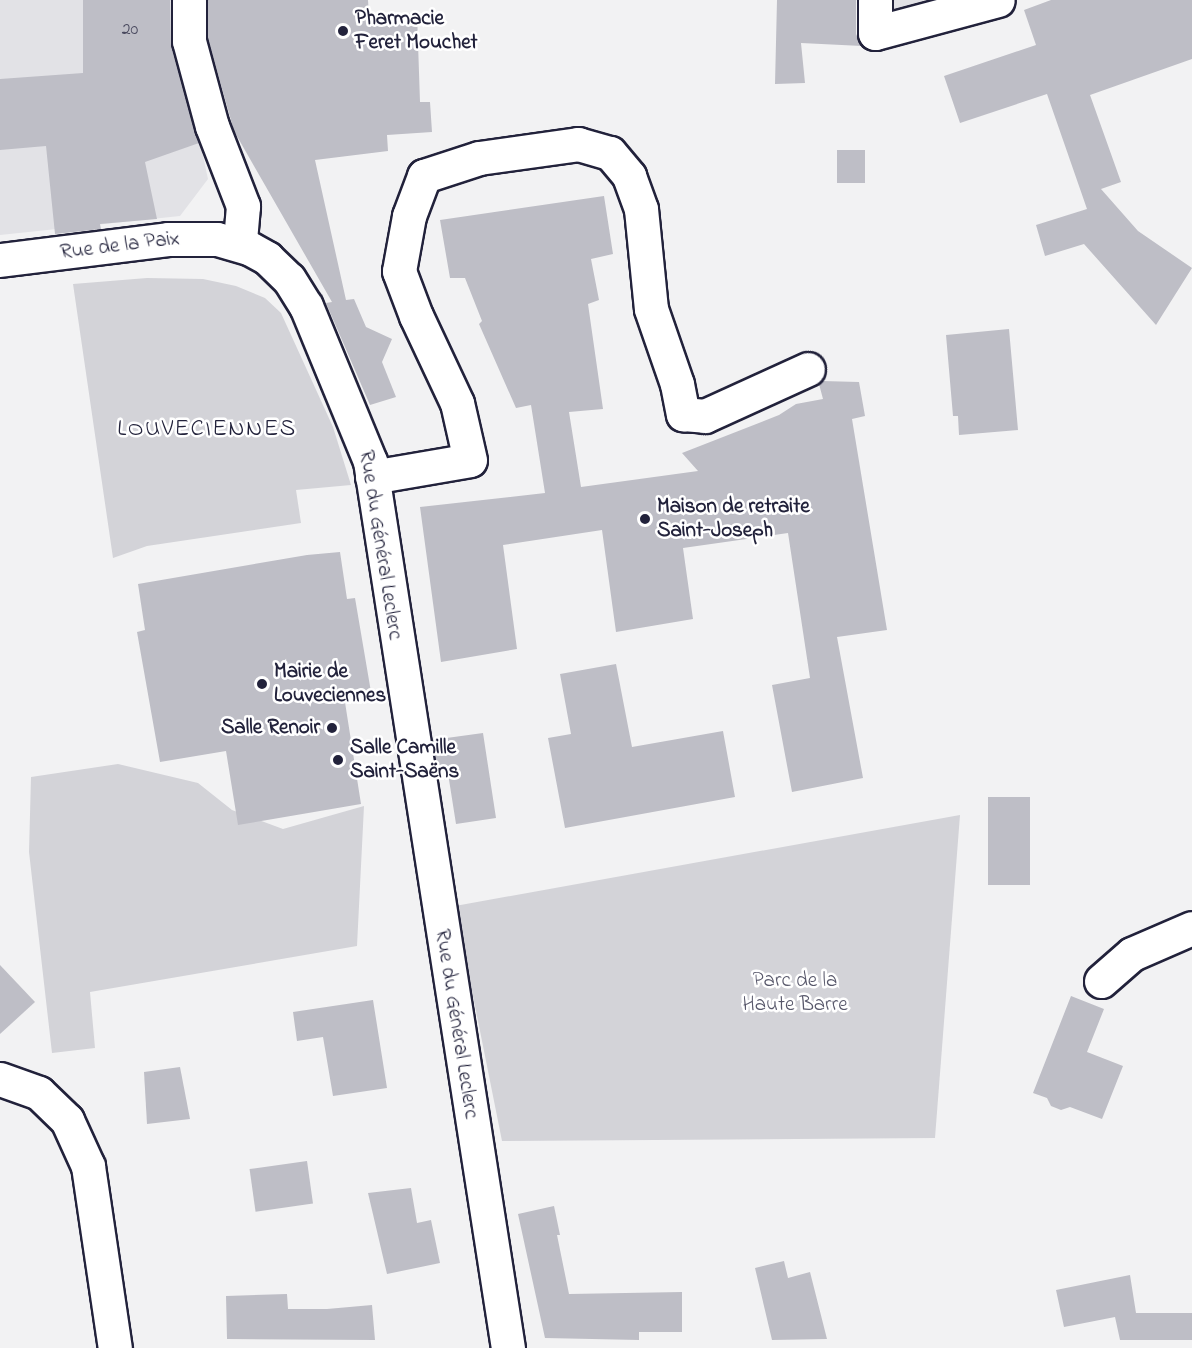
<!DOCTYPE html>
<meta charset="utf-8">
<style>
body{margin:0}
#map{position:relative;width:1192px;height:1348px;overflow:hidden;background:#f2f2f3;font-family:"Indie Flower",sans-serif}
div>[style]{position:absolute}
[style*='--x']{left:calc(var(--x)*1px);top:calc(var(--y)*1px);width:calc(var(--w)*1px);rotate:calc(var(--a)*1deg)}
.built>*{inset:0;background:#e2e2e6}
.green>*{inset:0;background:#d3d3d8}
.building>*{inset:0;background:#bebec6;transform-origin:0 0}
.roads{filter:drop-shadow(2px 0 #22223b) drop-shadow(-2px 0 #22223b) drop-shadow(0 2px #22223b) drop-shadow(0 -2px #22223b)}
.minor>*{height:33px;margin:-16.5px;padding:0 16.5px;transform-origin:16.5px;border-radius:16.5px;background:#fff}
.dots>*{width:16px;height:16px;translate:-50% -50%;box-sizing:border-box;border:3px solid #fff;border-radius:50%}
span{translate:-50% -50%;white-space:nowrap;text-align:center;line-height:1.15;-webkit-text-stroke:5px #fff;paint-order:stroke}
.number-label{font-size:18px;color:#49495e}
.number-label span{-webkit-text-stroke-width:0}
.poi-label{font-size:21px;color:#22223b;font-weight:700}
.left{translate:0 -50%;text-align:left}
.right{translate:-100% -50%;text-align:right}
.street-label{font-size:21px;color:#22223b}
.park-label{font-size:21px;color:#57576a}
.quarter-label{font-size:24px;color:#22223b;letter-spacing:1.5px}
</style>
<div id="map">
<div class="built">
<i style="clip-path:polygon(0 0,176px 0,182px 59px,208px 179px,180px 216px,0 235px)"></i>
<i style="clip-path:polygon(891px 0,961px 0,902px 21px,890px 8px)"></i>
</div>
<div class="green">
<i style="clip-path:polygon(147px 278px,203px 279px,236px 286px,265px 298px,281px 313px,333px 427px,351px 485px,296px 490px,301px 523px,147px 546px,113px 558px,73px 284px)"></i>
<i style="clip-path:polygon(118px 764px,198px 783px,232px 810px,283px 829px,364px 806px,357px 946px,90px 992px,95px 1048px,52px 1053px,29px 852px,31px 777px)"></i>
<i style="clip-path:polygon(960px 815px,935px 1138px,502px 1141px,455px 906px)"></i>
</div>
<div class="building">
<i style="clip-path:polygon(83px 0,170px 0,171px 46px,199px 143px,145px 162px,157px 219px,100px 224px,101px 229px,55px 234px,46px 146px,0 150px,0 79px,83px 73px)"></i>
<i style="clip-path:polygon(208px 0,368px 0,369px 17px,417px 13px,420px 102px,430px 102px,432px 132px,387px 135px,388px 151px,315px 160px,346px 300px,354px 299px,366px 327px,392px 339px,382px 362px,396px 397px,370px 405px,326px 303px,332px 302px,234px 131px,208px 39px)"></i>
<i style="clip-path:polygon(777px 0,856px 0,856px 34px,862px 46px,801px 43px,805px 83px,775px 84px)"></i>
<i style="clip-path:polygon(1051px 0,1192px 0,1192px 59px,1090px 95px,1121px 182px,1101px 189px,1138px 231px,1192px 268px,1156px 325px,1084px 244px,1045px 256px,1036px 225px,1087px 209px,1047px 94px,960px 123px,944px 76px,1036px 45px,1024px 10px)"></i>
<i style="left:837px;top:150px;width:28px;height:33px"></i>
<i style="clip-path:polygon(604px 196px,613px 254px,591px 259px,599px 300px,588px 304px,603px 409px,569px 412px,581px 487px,698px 471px,682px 453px,779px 415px,796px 404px,823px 399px,819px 384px,822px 381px,859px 382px,865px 416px,852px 419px,887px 630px,837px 637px,863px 778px,792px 792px,772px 685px,810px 678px,788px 533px,683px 548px,693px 619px,616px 632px,602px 530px,503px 545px,517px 649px,441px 662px,420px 507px,545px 493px,531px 405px,516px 408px,479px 324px,482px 321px,465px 278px,450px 278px,440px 220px)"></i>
<i style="clip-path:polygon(1009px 329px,1018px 430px,959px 435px,958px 416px,953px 416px,946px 335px)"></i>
<i style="clip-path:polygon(340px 552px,347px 599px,355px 598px,371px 692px,344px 696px,361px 804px,238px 825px,226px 751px,160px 762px,137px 632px,145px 630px,138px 584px,307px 555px)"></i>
<i style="clip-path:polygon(616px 664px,632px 747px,723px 731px,735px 797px,565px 828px,548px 738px,571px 734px,560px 674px)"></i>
<i style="clip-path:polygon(483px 733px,496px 818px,456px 824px,447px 767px,437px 769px,432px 740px)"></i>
<i style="left:988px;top:797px;width:42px;height:88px"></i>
<i style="clip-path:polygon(0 965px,35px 1002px,0 1034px)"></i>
<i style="clip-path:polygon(1071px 996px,1104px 1009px,1087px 1052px,1123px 1066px,1102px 1119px,1070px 1107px,1061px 1110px,1051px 1106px,1047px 1098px,1033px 1093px)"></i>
<i style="clip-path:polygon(373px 1000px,387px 1088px,333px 1096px,323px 1037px,297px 1041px,293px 1012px)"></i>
<i style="clip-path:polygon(180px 1067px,190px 1119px,147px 1124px,144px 1072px)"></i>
<i style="left:307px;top:1161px;width:43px;height:58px;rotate:82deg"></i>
<i style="clip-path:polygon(411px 1188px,417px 1223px,431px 1220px,440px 1263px,387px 1274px,368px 1193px)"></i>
<i style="clip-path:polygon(554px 1206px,560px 1235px,557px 1235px,569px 1294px,682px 1292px,682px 1332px,639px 1332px,639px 1340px,545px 1338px,518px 1214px)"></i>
<i style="clip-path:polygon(784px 1261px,788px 1278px,810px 1272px,827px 1339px,772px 1340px,755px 1268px)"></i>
<i style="clip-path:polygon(1130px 1275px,1136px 1313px,1192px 1313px,1192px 1340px,1120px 1340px,1115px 1317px,1064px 1327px,1056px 1290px)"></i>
<i style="clip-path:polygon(287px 1294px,288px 1309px,327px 1309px,372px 1305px,375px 1340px,227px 1339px,226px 1296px)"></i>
</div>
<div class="roads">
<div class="minor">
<i style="--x:189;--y:0;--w:41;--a:90"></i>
<i style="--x:189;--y:41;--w:88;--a:74.9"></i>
<i style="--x:212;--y:126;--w:86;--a:68.8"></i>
<i style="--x:243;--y:206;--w:38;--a:95"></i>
<i style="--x:875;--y:0;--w:33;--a:90"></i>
<i style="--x:875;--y:33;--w:127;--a:-15"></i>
<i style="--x:0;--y:260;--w:169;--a:-7.1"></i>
<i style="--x:168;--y:239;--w:49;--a:0"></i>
<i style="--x:217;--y:239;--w:33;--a:16"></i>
<i style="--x:249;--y:248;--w:21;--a:29"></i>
<i style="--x:267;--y:258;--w:30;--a:44"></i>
<i style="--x:289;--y:279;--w:32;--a:58"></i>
<i style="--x:306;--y:306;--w:168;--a:67.6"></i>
<i style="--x:370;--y:461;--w:898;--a:81.16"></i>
<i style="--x:372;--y:477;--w:99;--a:-9.8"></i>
<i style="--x:470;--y:460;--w:58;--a:-102.8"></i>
<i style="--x:457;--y:403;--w:96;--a:-115.2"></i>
<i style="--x:416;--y:316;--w:48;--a:-110.7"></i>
<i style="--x:399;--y:271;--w:56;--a:-79.7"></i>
<i style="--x:409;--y:216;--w:43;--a:-69.4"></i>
<i style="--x:424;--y:176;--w:58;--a:-18.1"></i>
<i style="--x:479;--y:158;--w:100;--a:-8"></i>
<i style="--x:578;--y:144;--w:33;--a:16"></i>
<i style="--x:610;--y:153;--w:30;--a:50"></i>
<i style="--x:629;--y:176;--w:35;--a:70"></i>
<i style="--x:641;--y:209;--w:100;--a:84.3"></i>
<i style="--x:651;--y:309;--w:79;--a:70.9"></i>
<i style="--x:677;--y:384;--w:31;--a:79"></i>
<i style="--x:683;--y:414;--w:22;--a:5"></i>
<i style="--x:705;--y:416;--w:113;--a:-24.5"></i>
<i style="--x:1101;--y:981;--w:41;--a:-41.1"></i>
<i style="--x:1132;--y:954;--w:65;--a:-23.4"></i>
<i style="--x:0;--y:1079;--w:41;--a:19.7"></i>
<i style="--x:39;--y:1093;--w:39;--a:44"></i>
<i style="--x:67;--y:1120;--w:51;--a:65.5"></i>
<i style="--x:88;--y:1166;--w:184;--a:81.6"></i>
</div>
</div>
<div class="dots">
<i style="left:343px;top:31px;background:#22223b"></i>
<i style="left:645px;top:519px;background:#22223b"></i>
<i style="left:262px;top:684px;background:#22223b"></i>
<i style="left:332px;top:728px;background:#22223b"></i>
<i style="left:338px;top:760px;background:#22223b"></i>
</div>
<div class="number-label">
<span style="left:130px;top:30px">20</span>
</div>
<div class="poi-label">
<span class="left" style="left:355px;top:31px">Pharmacie<br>Feret Mouchet</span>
<span class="left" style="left:657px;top:519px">Maison de retraite<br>Saint-Joseph</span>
<span class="left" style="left:274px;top:684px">Mairie de<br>Louveciennes</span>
<span class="right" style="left:320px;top:728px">Salle Renoir</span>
<span class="left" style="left:350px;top:760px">Salle Camille<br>Saint-Saëns</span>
</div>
<div class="street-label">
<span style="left:120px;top:246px;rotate:-7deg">Rue de la Paix</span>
<span style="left:380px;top:545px;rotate:81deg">Rue du Général Leclerc</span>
<span style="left:456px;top:1024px;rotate:81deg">Rue du Général Leclerc</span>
</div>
<div class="park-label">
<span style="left:795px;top:993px">Parc de la<br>Haute Barre</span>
</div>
<div class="quarter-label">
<span style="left:207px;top:430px">LOUVECIENNES</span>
</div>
</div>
